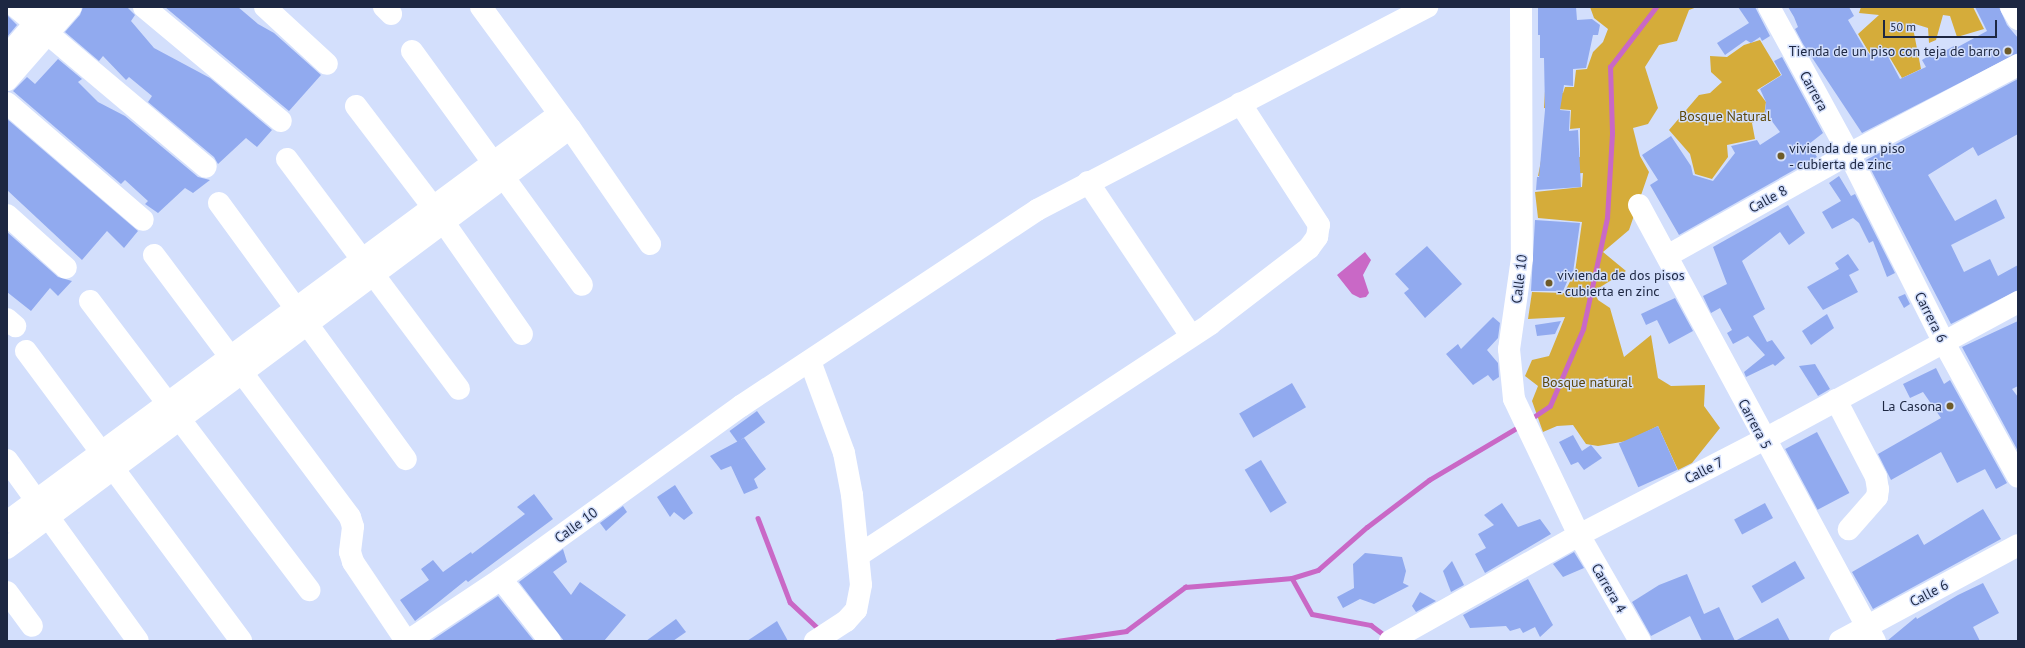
<!DOCTYPE html>
<style>
body{margin:0}
#map{position:relative;width:2025px;height:648px;overflow:hidden;background:#d3dffc;font-family:"PT Sans",sans-serif}
div>[style]{position:absolute}
[style*='--x']{left:calc(var(--x)*1px);top:calc(var(--y)*1px);width:calc(var(--w)*1px);rotate:calc(var(--a)*1deg)}
.forest>*{inset:0;background:#d5ac3a}
.water>*{inset:0;background:#c968c6}
.stream>*{height:4.5px;margin:-2.25px;padding:0 2.25px;transform-origin:2.25px;border-radius:2.25px;background:#c968c6}
.building>*{inset:0;background:#91aaef;transform-origin:0 0}
.minor>*{height:22px;margin:-11px;padding:0 11px;transform-origin:11px;border-radius:11px;background:#fff}
.dots>*{width:11px;height:11px;translate:-50% -50%;box-sizing:border-box;border:2px solid #d3dffc;border-radius:50%}
span{translate:-50% -50%;white-space:nowrap;text-align:center;line-height:1.15;-webkit-text-stroke:3px #d3dffc;paint-order:stroke}
.poi-label{font-size:14px;color:#1d2742}
.right{translate:-100% -50%;text-align:right}
.left{translate:0 -50%;text-align:left}
.street-label{font-size:14px;color:#1d2742}
.park-label{font-size:14px;color:#5e490b}
.frame{position:absolute;inset:0;border:8px solid #1d2742;pointer-events:none}
.scale{position:absolute;left:1883px;top:20px;width:114px;height:18px;box-sizing:border-box;border:2px solid #1d2742;border-top:0;padding-left:5px;font-size:12px;line-height:14px;white-space:nowrap;color:#1d2742;-webkit-text-stroke:3px #d3dffc;paint-order:stroke}
</style>
<div id="map">
<div class="forest">
<i style="clip-path:polygon(1590px 7px,1697px 7px,1689px 10px,1677px 41px,1659px 45px,1645px 67px,1658px 108px,1648px 124px,1633px 128px,1640px 156px,1649px 172px,1629px 230px,1603px 252px,1626px 271px,1594px 291px,1598px 300px,1610px 308px,1624px 357px,1651px 335px,1658px 378px,1671px 386px,1705px 385px,1704px 406px,1720px 428px,1692px 463px,1678px 470px,1658px 426px,1627px 441px,1598px 446px,1586px 444px,1573px 425px,1557px 426px,1543px 432px,1532px 401px,1538px 386px,1525px 376px,1532px 360px,1549px 356px,1565px 317px,1528px 319px,1532px 292px,1564px 293px,1575px 272px,1582px 222px,1538px 218px,1535px 192px,1582px 187px,1583px 173px,1538px 176px,1541px 161px,1580px 157px,1580px 128px,1570px 129px,1571px 110px,1544px 108px,1545px 91px,1563px 93px,1565px 87px,1574px 87px,1576px 70px,1587px 69px,1593px 52px,1603px 42px,1608px 29px,1594px 18px)"></i>
<i style="clip-path:polygon(1861px 7px,1973px 7px,1984px 29px,1957px 37px,1950px 16px,1943px 15px,1936px 40px,1929px 43px,1928px 28px,1912px 23px,1921px 69px,1902px 78px,1884px 48px,1870px 54px,1858px 34px,1879px 15px,1859px 13px)"></i>
<i style="clip-path:polygon(1760px 40px,1781px 75px,1757px 90px,1766px 102px,1764px 116px,1752px 123px,1755px 139px,1727px 145px,1728px 157px,1712px 179px,1695px 174px,1690px 154px,1669px 130px,1699px 95px,1710px 93px,1722px 82px,1711px 72px,1710px 56px,1727px 57px,1744px 45px)"></i>
</div>
<div class="water">
<i style="clip-path:polygon(1365px 252px,1371px 260px,1363px 275px,1369px 293px,1366px 297px,1360px 298px,1352px 294px,1337px 275px)"></i>
</div>
<div class="stream">
<i style="--x:1529;--y:420;--w:25;--a:-34"></i>
<i style="--x:1550;--y:406;--w:84;--a:-66.8"></i>
<i style="--x:1583;--y:329;--w:114;--a:-77.8"></i>
<i style="--x:1607;--y:218;--w:85;--a:-86.6"></i>
<i style="--x:1612;--y:133;--w:66;--a:-91.7"></i>
<i style="--x:1610;--y:67;--w:76;--a:-52.5"></i>
<i style="--x:758;--y:518;--w:90;--a:69.1"></i>
<i style="--x:790;--y:602;--w:42;--a:43.1"></i>
<i style="--x:1292;--y:578;--w:41;--a:60.9"></i>
<i style="--x:1312;--y:614;--w:60;--a:10.6"></i>
<i style="--x:1371;--y:625;--w:20;--a:37"></i>
<i style="--x:1057;--y:641;--w:70;--a:-8.2"></i>
<i style="--x:1126;--y:631;--w:74;--a:-36.7"></i>
<i style="--x:1185;--y:587;--w:107;--a:-4.8"></i>
<i style="--x:1292;--y:578;--w:27;--a:-17"></i>
<i style="--x:1318;--y:570;--w:65;--a:-41.3"></i>
<i style="--x:1367;--y:527;--w:78;--a:-37.2"></i>
<i style="--x:1429;--y:480;--w:106;--a:-30.7"></i>
</div>
<div class="building">
<i style="clip-path:polygon(83px 7px,127px 7px,135px 15px,131px 21px,154px 48px,210px 78px,272px 130px,257px 147px,246px 138px,218px 164px,214px 157px,148px 102px,152px 96px,129px 77px,126px 80px,103px 56px,99px 61px,65px 32px,80px 15px)"></i>
<i style="clip-path:polygon(165px 7px,238px 7px,258px 24px,274px 33px,321px 75px,289px 111px)"></i>
<i style="clip-path:polygon(1538px 7px,1576px 7px,1577px 20px,1592px 19px,1600px 25px,1598px 35px,1593px 35px,1586px 68px,1573px 69px,1573px 86px,1564px 85px,1560px 110px,1570px 111px,1569px 131px,1578px 130px,1581px 187px,1536px 190px,1537px 177px,1539px 177px,1545px 110px,1544px 58px,1540px 58px,1540px 35px,1538px 35px)"></i>
<i style="clip-path:polygon(1738px 7px,1755px 7px,1770px 36px,1762px 41px,1760px 37px,1751px 43px,1746px 40px,1725px 55px,1717px 43px,1749px 23px)"></i>
<i style="clip-path:polygon(1788px 7px,1849px 7px,1854px 16px,1848px 20px,1865px 49px,1870px 55px,1884px 49px,1900px 79px,1926px 67px,1922px 60px,1941px 48px,1943px 52px,1954px 46px,1956px 48px,1987px 31px,1975px 7px,1999px 7px,2007px 25px,2018px 38px,2018px 53px,1862px 133px,1803px 44px,1795px 29px,1798px 27px,1794px 17px)"></i>
<i style="clip-path:polygon(7px 15px,17px 25px,7px 37px)"></i>
<i style="clip-path:polygon(1782px 57px,1823px 133px,1809px 144px,1817px 157px,1679px 235px,1650px 185px,1658px 180px,1642px 155px,1671px 136px,1691px 166px,1693px 175px,1713px 181px,1735px 153px,1731px 146px,1757px 140px,1760px 145px,1780px 132px,1765px 112px,1766px 102px,1760px 89px,1782px 75px,1774px 61px)"></i>
<i style="clip-path:polygon(58px 59px,82px 79px,78px 82px,98px 102px,125px 116px,198px 177px,210px 180px,193px 193px,185px 188px,158px 213px,145px 204px,148px 201px,125px 180px,121px 184px,13px 91px,27px 77px,35px 84px)"></i>
<i style="clip-path:polygon(2018px 79px,2018px 134px,1978px 156px,1973px 147px,1928px 175px,1955px 221px,1996px 199px,2005px 218px,1951px 245px,1964px 272px,1990px 259px,1998px 276px,2018px 265px,2018px 290px,1951px 324px,1866px 160px)"></i>
<i style="clip-path:polygon(7px 119px,138px 231px,124px 248px,107px 231px,82px 260px,7px 190px)"></i>
<i style="clip-path:polygon(1839px 176px,1851px 196px,1855px 194px,1895px 273px,1887px 277px,1873px 241px,1869px 243px,1859px 223px,1853px 218px,1832px 229px,1822px 212px,1841px 201px,1829px 183px)"></i>
<i style="clip-path:polygon(1788px 205px,1805px 233px,1789px 245px,1780px 232px,1742px 261px,1765px 309px,1753px 316px,1767px 342px,1772px 340px,1785px 358px,1775px 366px,1773px 364px,1746px 377px,1744px 372px,1765px 355px,1748px 336px,1733px 344px,1727px 333px,1732px 330px,1720px 308px,1711px 313px,1703px 296px,1727px 284px,1713px 247px)"></i>
<i style="clip-path:polygon(1535px 220px,1580px 223px,1573px 273px,1571px 273px,1563px 291px,1531px 291px)"></i>
<i style="clip-path:polygon(7px 232px,58px 277px,72px 281px,58px 296px,50px 288px,31px 311px,7px 292px)"></i>
<i style="clip-path:polygon(1427px 246px,1462px 284px,1425px 318px,1404px 293px,1409px 289px,1395px 274px)"></i>
<i style="clip-path:polygon(1848px 254px,1859px 270px,1849px 275px,1858px 292px,1823px 310px,1807px 287px,1839px 269px,1835px 263px)"></i>
<i style="clip-path:polygon(1905px 294px,1910px 304px,1904px 308px,1898px 297px)"></i>
<i style="clip-path:polygon(1675px 298px,1693px 331px,1669px 344px,1657px 320px,1646px 325px,1641px 314px)"></i>
<i style="clip-path:polygon(1827px 314px,1834px 328px,1811px 345px,1802px 331px)"></i>
<i style="clip-path:polygon(1493px 317px,1500px 323px,1498px 338px,1487px 350px,1498px 363px,1499px 377px,1493px 381px,1488px 375px,1473px 385px,1446px 354px,1458px 344px,1461px 349px)"></i>
<i style="clip-path:polygon(1561px 321px,1555px 334px,1537px 336px,1535px 325px)"></i>
<i style="clip-path:polygon(2018px 321px,2018px 386px,2012px 389px,2018px 397px,2018px 451px,1962px 347px)"></i>
<i style="clip-path:polygon(1815px 364px,1830px 389px,1818px 396px,1799px 366px)"></i>
<i style="clip-path:polygon(1936px 368px,1944px 384px,1950px 380px,2007px 483px,1996px 489px,1985px 469px,1957px 483px,1941px 452px,1891px 480px,1878px 454px,1941px 418px,1923px 392px,1910px 398px,1903px 384px)"></i>
<i style="left:1292px;top:383px;width:28px;height:61px;rotate:60deg"></i>
<i style="left:757px;top:411px;width:14px;height:34px;rotate:54deg"></i>
<i style="left:1658px;top:426px;width:48px;height:43px;rotate:66deg"></i>
<i style="left:1817px;top:432px;width:69px;height:36px;rotate:62deg"></i>
<i style="clip-path:polygon(1573px 435px,1582px 451px,1591px 445px,1602px 458px,1584px 470px,1578px 462px,1571px 465px,1559px 442px)"></i>
<i style="clip-path:polygon(744px 438px,766px 469px,754px 479px,758px 488px,744px 494px,731px 466px,721px 470px,710px 456px)"></i>
<i style="left:1261px;top:460px;width:50px;height:19px;rotate:59deg"></i>
<i style="clip-path:polygon(675px 485px,693px 513px,684px 520px,674px 512px,670px 517px,657px 497px)"></i>
<i style="clip-path:polygon(534px 494px,553px 519px,468px 582px,466px 580px,415px 621px,400px 600px,429px 580px,421px 569px,433px 560px,443px 572px,471px 552px,472px 554px,525px 514px,517px 507px)"></i>
<i style="clip-path:polygon(1502px 503px,1518px 527px,1540px 519px,1551px 534px,1485px 573px,1475px 554px,1486px 548px,1478px 534px,1494px 525px,1484px 515px)"></i>
<i style="left:1765px;top:503px;width:17px;height:35px;rotate:62deg"></i>
<i style="clip-path:polygon(623px 506px,627px 512px,606px 531px,600px 523px)"></i>
<i style="clip-path:polygon(1983px 509px,2001px 539px,1873px 609px,1852px 572px,1918px 534px,1924px 545px)"></i>
<i style="clip-path:polygon(563px 549px,567px 562px,553px 572px,571px 595px,580px 582px,626px 615px,604px 641px,564px 641px,519px 582px)"></i>
<i style="clip-path:polygon(1574px 552px,1584px 568px,1563px 577px,1553px 564px)"></i>
<i style="clip-path:polygon(1365px 553px,1402px 557px,1406px 571px,1403px 583px,1409px 586px,1374px 604px,1360px 599px,1343px 608px,1337px 597px,1354px 588px,1353px 564px)"></i>
<i style="clip-path:polygon(1452px 561px,1464px 585px,1451px 592px,1443px 571px)"></i>
<i style="left:1795px;top:561px;width:20px;height:50px;rotate:60deg"></i>
<i style="clip-path:polygon(1687px 574px,1704px 614px,1719px 607px,1735px 641px,1778px 618px,1790px 641px,1702px 641px,1690px 616px,1651px 636px,1632px 602px,1659px 585px)"></i>
<i style="clip-path:polygon(1528px 579px,1553px 625px,1540px 637px,1535px 627px,1523px 633px,1520px 628px,1510px 631px,1506px 626px,1470px 628px,1463px 615px)"></i>
<i style="clip-path:polygon(1983px 583px,1999px 613px,1973px 627px,1980px 641px,1887px 641px,1916px 617px,1917px 619px,1958px 595px)"></i>
<i style="clip-path:polygon(1420px 592px,1436px 601px,1416px 612px,1412px 606px)"></i>
<i style="clip-path:polygon(498px 596px,534px 641px,431px 641px)"></i>
<i style="clip-path:polygon(676px 619px,686px 632px,673px 641px,646px 641px)"></i>
<i style="clip-path:polygon(777px 621px,788px 641px,747px 641px)"></i>
</div>
<div class="minor">
<i style="--x:16;--y:7;--w:248;--a:40.1"></i>
<i style="--x:144;--y:7;--w:178;--a:39.8"></i>
<i style="--x:265;--y:7;--w:84;--a:42.6"></i>
<i style="--x:384;--y:7;--w:10;--a:45"></i>
<i style="--x:481;--y:7;--w:150;--a:53.7"></i>
<i style="--x:570;--y:128;--w:141;--a:55.4"></i>
<i style="--x:1521;--y:7;--w:251;--a:89.8"></i>
<i style="--x:1522;--y:258;--w:92;--a:98.1"></i>
<i style="--x:1509;--y:349;--w:50;--a:84.3"></i>
<i style="--x:1514;--y:399;--w:151;--a:64.5"></i>
<i style="--x:1579;--y:535;--w:122;--a:60.1"></i>
<i style="--x:1769;--y:7;--w:167;--a:61.4"></i>
<i style="--x:1849;--y:154;--w:209;--a:63.3"></i>
<i style="--x:1943;--y:341;--w:155;--a:61.1"></i>
<i style="--x:2011;--y:7;--w:14;--a:60"></i>
<i style="--x:412;--y:51;--w:289;--a:54"></i>
<i style="--x:7;--y:56;--w:65;--a:-49.4"></i>
<i style="--x:7;--y:80;--w:97;--a:-48.8"></i>
<i style="--x:7;--y:103;--w:179;--a:40.7"></i>
<i style="--x:356;--y:106;--w:127;--a:52.7"></i>
<i style="--x:433;--y:207;--w:155;--a:55"></i>
<i style="--x:287;--y:159;--w:287;--a:53.2"></i>
<i style="--x:1088;--y:182;--w:185;--a:56.2"></i>
<i style="--x:219;--y:203;--w:317;--a:53.9"></i>
<i style="--x:1639;--y:205;--w:496;--a:61.6"></i>
<i style="--x:7;--y:215;--w:79;--a:41.9"></i>
<i style="--x:154;--y:255;--w:327;--a:53.2"></i>
<i style="--x:350;--y:517;--w:10;--a:73"></i>
<i style="--x:353;--y:527;--w:25;--a:97"></i>
<i style="--x:350;--y:552;--w:10;--a:73"></i>
<i style="--x:353;--y:562;--w:95;--a:56.1"></i>
<i style="--x:1667;--y:256;--w:209;--a:-29.3"></i>
<i style="--x:1849;--y:154;--w:191;--a:-27.8"></i>
<i style="--x:90;--y:301;--w:363;--a:52.8"></i>
<i style="--x:7;--y:319;--w:11;--a:41"></i>
<i style="--x:26;--y:351;--w:361;--a:53.4"></i>
<i style="--x:810;--y:361;--w:98;--a:69.7"></i>
<i style="--x:844;--y:453;--w:43;--a:79.2"></i>
<i style="--x:852;--y:495;--w:90;--a:84.3"></i>
<i style="--x:861;--y:585;--w:25;--a:101"></i>
<i style="--x:856;--y:610;--w:15;--a:132"></i>
<i style="--x:846;--y:621;--w:37;--a:147"></i>
<i style="--x:1836;--y:400;--w:87;--a:62.5"></i>
<i style="--x:1876;--y:477;--w:12;--a:81"></i>
<i style="--x:1878;--y:489;--w:8;--a:97"></i>
<i style="--x:1877;--y:497;--w:43;--a:131.2"></i>
<i style="--x:7;--y:460;--w:223;--a:54.1"></i>
<i style="--x:7;--y:522;--w:686;--a:-36.47"></i>
<i style="--x:7;--y:548;--w:702;--a:-36.72"></i>
<i style="--x:859;--y:555;--w:420;--a:-33.3"></i>
<i style="--x:1210;--y:324;--w:125;--a:-37.5"></i>
<i style="--x:1309;--y:248;--w:14;--a:-54"></i>
<i style="--x:1317;--y:237;--w:12;--a:-81"></i>
<i style="--x:1319;--y:225;--w:145;--a:-122.9"></i>
<i style="--x:501;--y:579;--w:79;--a:51.7"></i>
<i style="--x:7;--y:592;--w:42;--a:53.7"></i>
<i style="--x:408;--y:641;--w:112;--a:-33.7"></i>
<i style="--x:501;--y:579;--w:296;--a:-35.8"></i>
<i style="--x:741;--y:406;--w:355;--a:-33.5"></i>
<i style="--x:1037;--y:210;--w:440;--a:-27.5"></i>
<i style="--x:1390;--y:641;--w:217;--a:-29.3"></i>
<i style="--x:1579;--y:535;--w:207;--a:-27.3"></i>
<i style="--x:1763;--y:440;--w:290;--a:-28.4"></i>
<i style="--x:1840;--y:641;--w:202;--a:-28.3"></i>
</div>
<div class="dots">
<i style="left:2008px;top:51px;background:#6e5b29"></i>
<i style="left:1781px;top:156px;background:#6e5b29"></i>
<i style="left:1549px;top:283px;background:#6e5b29"></i>
<i style="left:1950px;top:406px;background:#6e5b29"></i>
</div>
<div class="poi-label">
<span class="right" style="left:2000px;top:51px">Tienda de un piso con teja de barro</span>
<span class="left" style="left:1789px;top:156px">vivienda de un piso<br>- cubierta de zinc</span>
<span class="left" style="left:1557px;top:283px">vivienda de dos pisos<br>- cubierta en zinc</span>
<span class="right" style="left:1942px;top:406px">La Casona</span>
</div>
<div class="street-label">
<span style="left:1814px;top:91px;rotate:61deg">Carrera</span>
<span style="left:1768px;top:199px;rotate:-29deg">Calle 8</span>
<span style="left:1519px;top:279px;rotate:-83deg">Calle 10</span>
<span style="left:1931px;top:317px;rotate:63deg">Carrera 6</span>
<span style="left:1755px;top:424px;rotate:62deg">Carrera 5</span>
<span style="left:1704px;top:470px;rotate:-27deg">Calle 7</span>
<span style="left:576px;top:525px;rotate:-36deg">Calle 10</span>
<span style="left:1609px;top:588px;rotate:60deg">Carrera 4</span>
<span style="left:1929px;top:593px;rotate:-28deg">Calle 6</span>
</div>
<div class="park-label">
<span style="left:1725px;top:116px">Bosque Natural</span>
<span style="left:1587px;top:382px">Bosque natural</span>
</div>
<div class="frame"></div>
<div class="scale">50 m</div>
</div>
